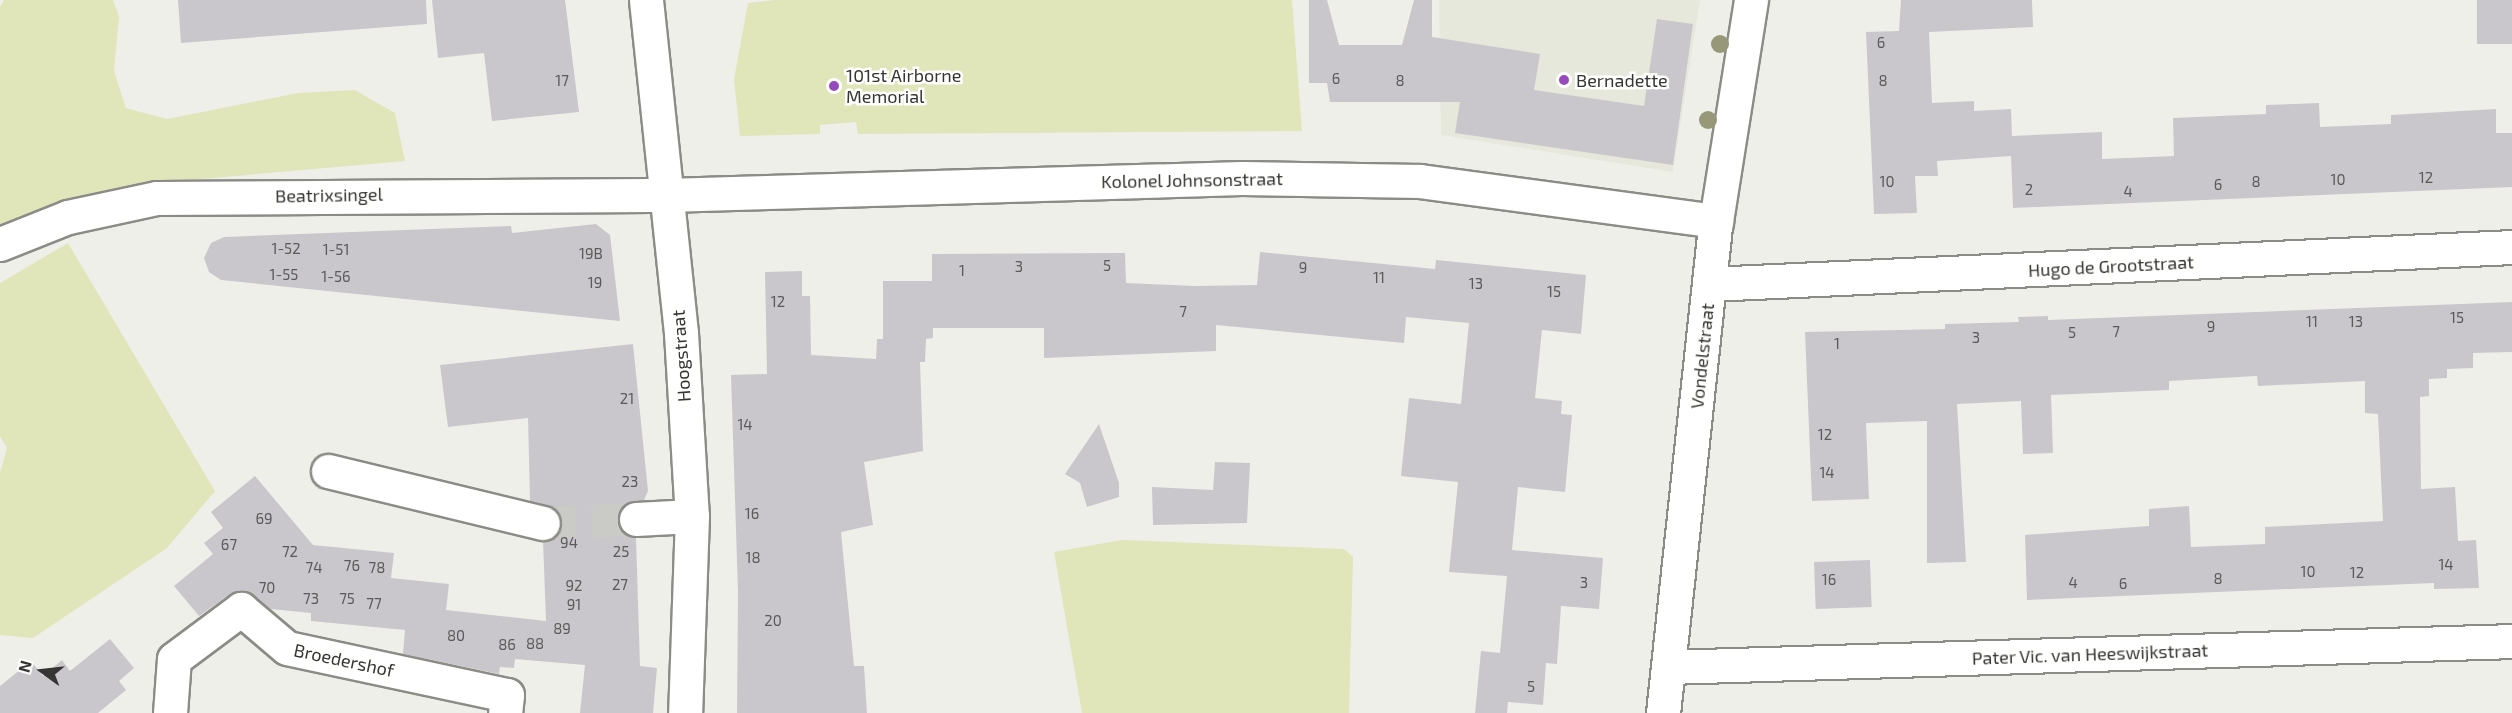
<!DOCTYPE html>
<style>
body{margin:0}
#map{position:relative;width:2512px;height:713px;overflow:hidden;background:#efefea;font-family:"Exo 2",sans-serif}
div>[style]{position:absolute}
[style*='--x']{left:calc(var(--x)*1px);top:calc(var(--y)*1px);width:calc(var(--w)*1px);rotate:calc(var(--a)*1deg)}
.built>*{inset:0;background:#e6e8db}
.green>*{inset:0;background:#e1e5ba}
.building>*{inset:0;background:#cac7cc;transform-origin:0 0}
.street-tunnel>*{height:33px;margin-top:-16.5px;transform-origin:0;background:repeating-linear-gradient(90deg,#cacac6 0 33px,transparent 0 49px)}
.roads{filter:drop-shadow(2px 0 #8c8c87) drop-shadow(-2px 0 #8c8c87) drop-shadow(0 2px #8c8c87) drop-shadow(0 -2px #8c8c87)}
.street>*{height:33px;margin:-16.5px;padding:0 16.5px;transform-origin:16.5px;border-radius:16.5px;background:#fff}
.trees>*{width:18px;height:18px;margin:-9px;border-radius:50%;background:#969878}
.dots>*{width:16px;height:16px;translate:-50% -50%;box-sizing:border-box;border:3px solid #fffffe;border-radius:50%}
span{translate:-50% -50%;white-space:nowrap;text-align:center;line-height:1.15;-webkit-text-stroke:5px #fffffe;paint-order:stroke}
.number-label{font-size:15px;color:#5a5a5a}
.number-label span{-webkit-text-stroke-width:0}
.poi-label{font-size:18px;color:#353634}
.left{translate:0 -50%;text-align:left}
.street-label{font-size:18px;color:#353634}
.north{position:absolute;left:12px;top:641px;width:60px;height:60px;-webkit-text-stroke:4px #fffffe;paint-order:stroke;rotate:285deg;font-size:16px;font-weight:700;line-height:24px;text-align:center;color:#353634}
.north::after{content:'';display:block;margin:auto;width:21px;height:27px;background:#353634;clip-path:polygon(50% 0,100% 100%,50% 72%,0 100%)}
</style>
<div id="map">
<div class="built">
<i style="clip-path:polygon(1439px 0,1700px 0,1673px 172px,1441px 135px)"></i>
</div>
<div class="green">
<i style="clip-path:polygon(4px 0,113px 0,119px 17px,114px 71px,126px 108px,167px 119px,298px 93px,355px 90px,395px 113px,405px 161px,156px 183px,0 235px,0 7px)"></i>
<i style="clip-path:polygon(774px 0,1292px 0,1302px 131px,858px 134px,856px 122px,820px 125px,820px 134px,740px 136px,734px 79px,748px 3px)"></i>
<i style="clip-path:polygon(68px 243px,215px 491px,167px 548px,33px 638px,0 635px,0 473px,7px 448px,0 436px,0 283px)"></i>
<i style="clip-path:polygon(1122px 540px,1344px 549px,1353px 557px,1349px 713px,1082px 713px,1054px 552px)"></i>
</div>
<div class="building">
<i style="clip-path:polygon(178px 0,426px 0,427px 24px,181px 43px)"></i>
<i style="clip-path:polygon(432px 0,565px 0,579px 112px,492px 121px,484px 53px,438px 58px)"></i>
<i style="clip-path:polygon(1309px 0,1327px 0,1339px 45px,1402px 45px,1414px 0,1432px 0,1432px 37px,1540px 54px,1534px 90px,1644px 106px,1657px 19px,1693px 24px,1673px 165px,1455px 133px,1460px 102px,1330px 102px,1327px 83px,1309px 83px)"></i>
<i style="clip-path:polygon(1901px 0,2032px 0,2033px 27px,1929px 32px,1932px 103px,1974px 101px,1974px 111px,2011px 109px,2012px 136px,2102px 132px,2102px 159px,2174px 156px,2173px 118px,2266px 114px,2266px 105px,2319px 103px,2320px 127px,2391px 124px,2391px 115px,2496px 109px,2496px 133px,2512px 133px,2512px 187px,2013px 208px,2011px 156px,1937px 161px,1938px 176px,1915px 176px,1917px 213px,1874px 214px,1866px 32px,1899px 31px)"></i>
<i style="left:2477px;top:0;width:35px;height:44px"></i>
<i style="clip-path:polygon(596px 224px,610px 235px,620px 321px,221px 280px,209px 272px,204px 258px,211px 243px,224px 237px,511px 226px,512px 233px)"></i>
<i style="clip-path:polygon(1260px 252px,1435px 269px,1436px 260px,1586px 275px,1581px 334px,1542px 330px,1535px 398px,1562px 401px,1561px 414px,1572px 415px,1565px 492px,1518px 487px,1512px 550px,1603px 558px,1599px 609px,1561px 606px,1557px 664px,1546px 663px,1543px 705px,1508px 702px,1507px 713px,1475px 713px,1481px 651px,1500px 653px,1507px 576px,1449px 572px,1458px 482px,1401px 476px,1409px 398px,1461px 404px,1469px 323px,1406px 317px,1404px 343px,1216px 325px,1216px 351px,1044px 358px,1044px 328px,933px 328px,933px 338px,926px 339px,925px 362px,920px 362px,923px 451px,864px 462px,873px 525px,841px 532px,854px 666px,864px 666px,867px 713px,737px 713px,738px 592px,731px 375px,767px 374px,765px 272px,802px 271px,802px 296px,810px 296px,811px 355px,876px 359px,877px 339px,883px 339px,883px 281px,932px 281px,932px 254px,1125px 253px,1126px 283px,1195px 286px,1257px 285px)"></i>
<i style="clip-path:polygon(2512px 302px,2512px 352px,2473px 353px,2473px 368px,2447px 369px,2447px 378px,2429px 379px,2429px 396px,2420px 397px,2421px 489px,2455px 487px,2458px 541px,2476px 540px,2479px 588px,2434px 589px,2434px 583px,2027px 600px,2025px 535px,2149px 526px,2149px 509px,2189px 506px,2191px 547px,2265px 544px,2265px 527px,2383px 521px,2378px 414px,2365px 413px,2365px 381px,2258px 386px,2257px 376px,2169px 381px,2169px 390px,2051px 395px,2053px 453px,2023px 454px,2021px 401px,1957px 404px,1966px 562px,1927px 563px,1927px 421px,1866px 423px,1869px 499px,1812px 501px,1805px 332px,1945px 329px,1945px 324px,2019px 322px,2018px 317px,2048px 316px,2048px 320px)"></i>
<i style="clip-path:polygon(633px 344px,648px 491px,644px 500px,625px 504px,617px 521px,621px 530px,636px 538px,640px 666px,657px 668px,653px 713px,580px 713px,585px 665px,515px 659px,514px 668px,500px 667px,499px 674px,403px 654px,405px 630px,311px 621px,311px 613px,271px 609px,245px 591px,230px 594px,199px 616px,174px 586px,213px 554px,204px 543px,223px 528px,211px 512px,255px 476px,313px 545px,394px 553px,391px 578px,449px 584px,446px 610px,546px 621px,543px 541px,557px 535px,561px 518px,555px 509px,530px 501px,528px 418px,448px 427px,440px 365px)"></i>
<i style="clip-path:polygon(1099px 424px,1119px 483px,1119px 497px,1087px 507px,1080px 483px,1065px 474px)"></i>
<i style="clip-path:polygon(1215px 462px,1250px 463px,1247px 523px,1153px 525px,1152px 487px,1213px 490px)"></i>
<i style="left:1870px;top:560px;width:47px;height:56px;rotate:88deg"></i>
<i style="clip-path:polygon(110px 639px,134px 668px,119px 681px,126px 690px,98px 713px,0 713px,0 686px,31px 661px,43px 676px,62px 660px,70px 671px)"></i>
</div>
<div class="street-tunnel">
<i style="--x:543;--y:523;--w:93;--a:-2.5"></i>
</div>
<div class="roads">
<div class="street">
<i style="--x:646;--y:0;--w:335;--a:84"></i>
<i style="--x:681;--y:333;--w:183;--a:86.6"></i>
<i style="--x:692;--y:516;--w:197;--a:92"></i>
<i style="--x:0;--y:244;--w:73;--a:-21.7"></i>
<i style="--x:68;--y:217;--w:91;--a:-12.1"></i>
<i style="--x:157;--y:198;--w:509;--a:-0.34"></i>
<i style="--x:666;--y:195;--w:576;--a:-1.69"></i>
<i style="--x:1242;--y:178;--w:178;--a:1"></i>
<i style="--x:1420;--y:181;--w:299;--a:7.7"></i>
<i style="--x:1710;--y:284;--w:803;--a:-2.64"></i>
<i style="--x:328;--y:471;--w:221;--a:13.6"></i>
<i style="--x:636;--y:519;--w:56;--a:-3.1"></i>
<i style="--x:1668;--y:667;--w:844;--a:-1.76"></i>
<i style="--x:170;--y:713;--w:54;--a:-85.8"></i>
<i style="--x:174;--y:659;--w:84;--a:-36.7"></i>
<i style="--x:241;--y:609;--w:60;--a:40.3"></i>
<i style="--x:287;--y:648;--w:225;--a:12.1"></i>
<i style="--x:507;--y:695;--w:18;--a:96"></i>
<i style="--x:1663;--y:713;--w:495;--a:-83.9"></i>
<i style="--x:1716;--y:221;--w:224;--a:-81"></i>
</div>
</div>
<div class="trees">
<i style="left:1720px;top:44px"></i>
<i style="left:1708px;top:120px"></i>
</div>
<div class="dots">
<i style="left:1564px;top:80px;background:#974abb"></i>
<i style="left:834px;top:86px;background:#974abb"></i>
</div>
<div class="number-label">
<span style="left:1881px;top:43px">6</span>
<span style="left:1336px;top:79px">6</span>
<span style="left:562px;top:81px">17</span>
<span style="left:1400px;top:81px">8</span>
<span style="left:1883px;top:81px">8</span>
<span style="left:2426px;top:178px">12</span>
<span style="left:2338px;top:180px">10</span>
<span style="left:1887px;top:182px">10</span>
<span style="left:2256px;top:182px">8</span>
<span style="left:2218px;top:185px">6</span>
<span style="left:2029px;top:190px">2</span>
<span style="left:2128px;top:192px">4</span>
<span style="left:286px;top:249px">1-52</span>
<span style="left:336px;top:250px">1-51</span>
<span style="left:591px;top:254px">19B</span>
<span style="left:1107px;top:266px">5</span>
<span style="left:1019px;top:267px">3</span>
<span style="left:1303px;top:268px">9</span>
<span style="left:962px;top:271px">1</span>
<span style="left:284px;top:275px">1-55</span>
<span style="left:336px;top:277px">1-56</span>
<span style="left:1379px;top:278px">11</span>
<span style="left:595px;top:283px">19</span>
<span style="left:1476px;top:284px">13</span>
<span style="left:1554px;top:292px">15</span>
<span style="left:778px;top:302px">12</span>
<span style="left:1183px;top:312px">7</span>
<span style="left:2457px;top:318px">15</span>
<span style="left:2312px;top:322px">11</span>
<span style="left:2356px;top:322px">13</span>
<span style="left:2211px;top:327px">9</span>
<span style="left:2116px;top:332px">7</span>
<span style="left:2072px;top:333px">5</span>
<span style="left:1976px;top:338px">3</span>
<span style="left:1837px;top:344px">1</span>
<span style="left:627px;top:399px">21</span>
<span style="left:745px;top:425px">14</span>
<span style="left:1825px;top:435px">12</span>
<span style="left:1827px;top:473px">14</span>
<span style="left:630px;top:482px">23</span>
<span style="left:752px;top:514px">16</span>
<span style="left:264px;top:519px">69</span>
<span style="left:569px;top:543px">94</span>
<span style="left:229px;top:545px">67</span>
<span style="left:290px;top:552px">72</span>
<span style="left:621px;top:552px">25</span>
<span style="left:753px;top:558px">18</span>
<span style="left:2446px;top:565px">14</span>
<span style="left:352px;top:566px">76</span>
<span style="left:314px;top:568px">74</span>
<span style="left:377px;top:568px">78</span>
<span style="left:2308px;top:572px">10</span>
<span style="left:2357px;top:573px">12</span>
<span style="left:2218px;top:579px">8</span>
<span style="left:1829px;top:580px">16</span>
<span style="left:1584px;top:583px">3</span>
<span style="left:2073px;top:583px">4</span>
<span style="left:2123px;top:584px">6</span>
<span style="left:620px;top:585px">27</span>
<span style="left:574px;top:586px">92</span>
<span style="left:267px;top:588px">70</span>
<span style="left:311px;top:599px">73</span>
<span style="left:347px;top:599px">75</span>
<span style="left:374px;top:604px">77</span>
<span style="left:574px;top:605px">91</span>
<span style="left:773px;top:621px">20</span>
<span style="left:562px;top:629px">89</span>
<span style="left:456px;top:636px">80</span>
<span style="left:535px;top:644px">88</span>
<span style="left:507px;top:645px">86</span>
<span style="left:1531px;top:687px">5</span>
</div>
<div class="poi-label">
<span class="left" style="left:846px;top:86px">101st Airborne<br>Memorial</span>
<span class="left" style="left:1576px;top:80px">Bernadette</span>
</div>
<div class="street-label">
<span style="left:1192px;top:180px;rotate:-1deg">Kolonel Johnsonstraat</span>
<span style="left:329px;top:195px;rotate:-1deg">Beatrixsingel</span>
<span style="left:2111px;top:266px;rotate:-3deg">Hugo de Grootstraat</span>
<span style="left:681px;top:356px;rotate:-94deg">Hoogstraat</span>
<span style="left:1702px;top:356px;rotate:-84deg">Vondelstraat</span>
<span style="left:2090px;top:654px;rotate:-2deg">Pater Vic. van Heeswijkstraat</span>
<span style="left:344px;top:660px;rotate:12deg">Broedershof</span>
</div>
<div class="north">N</div>
</div>
